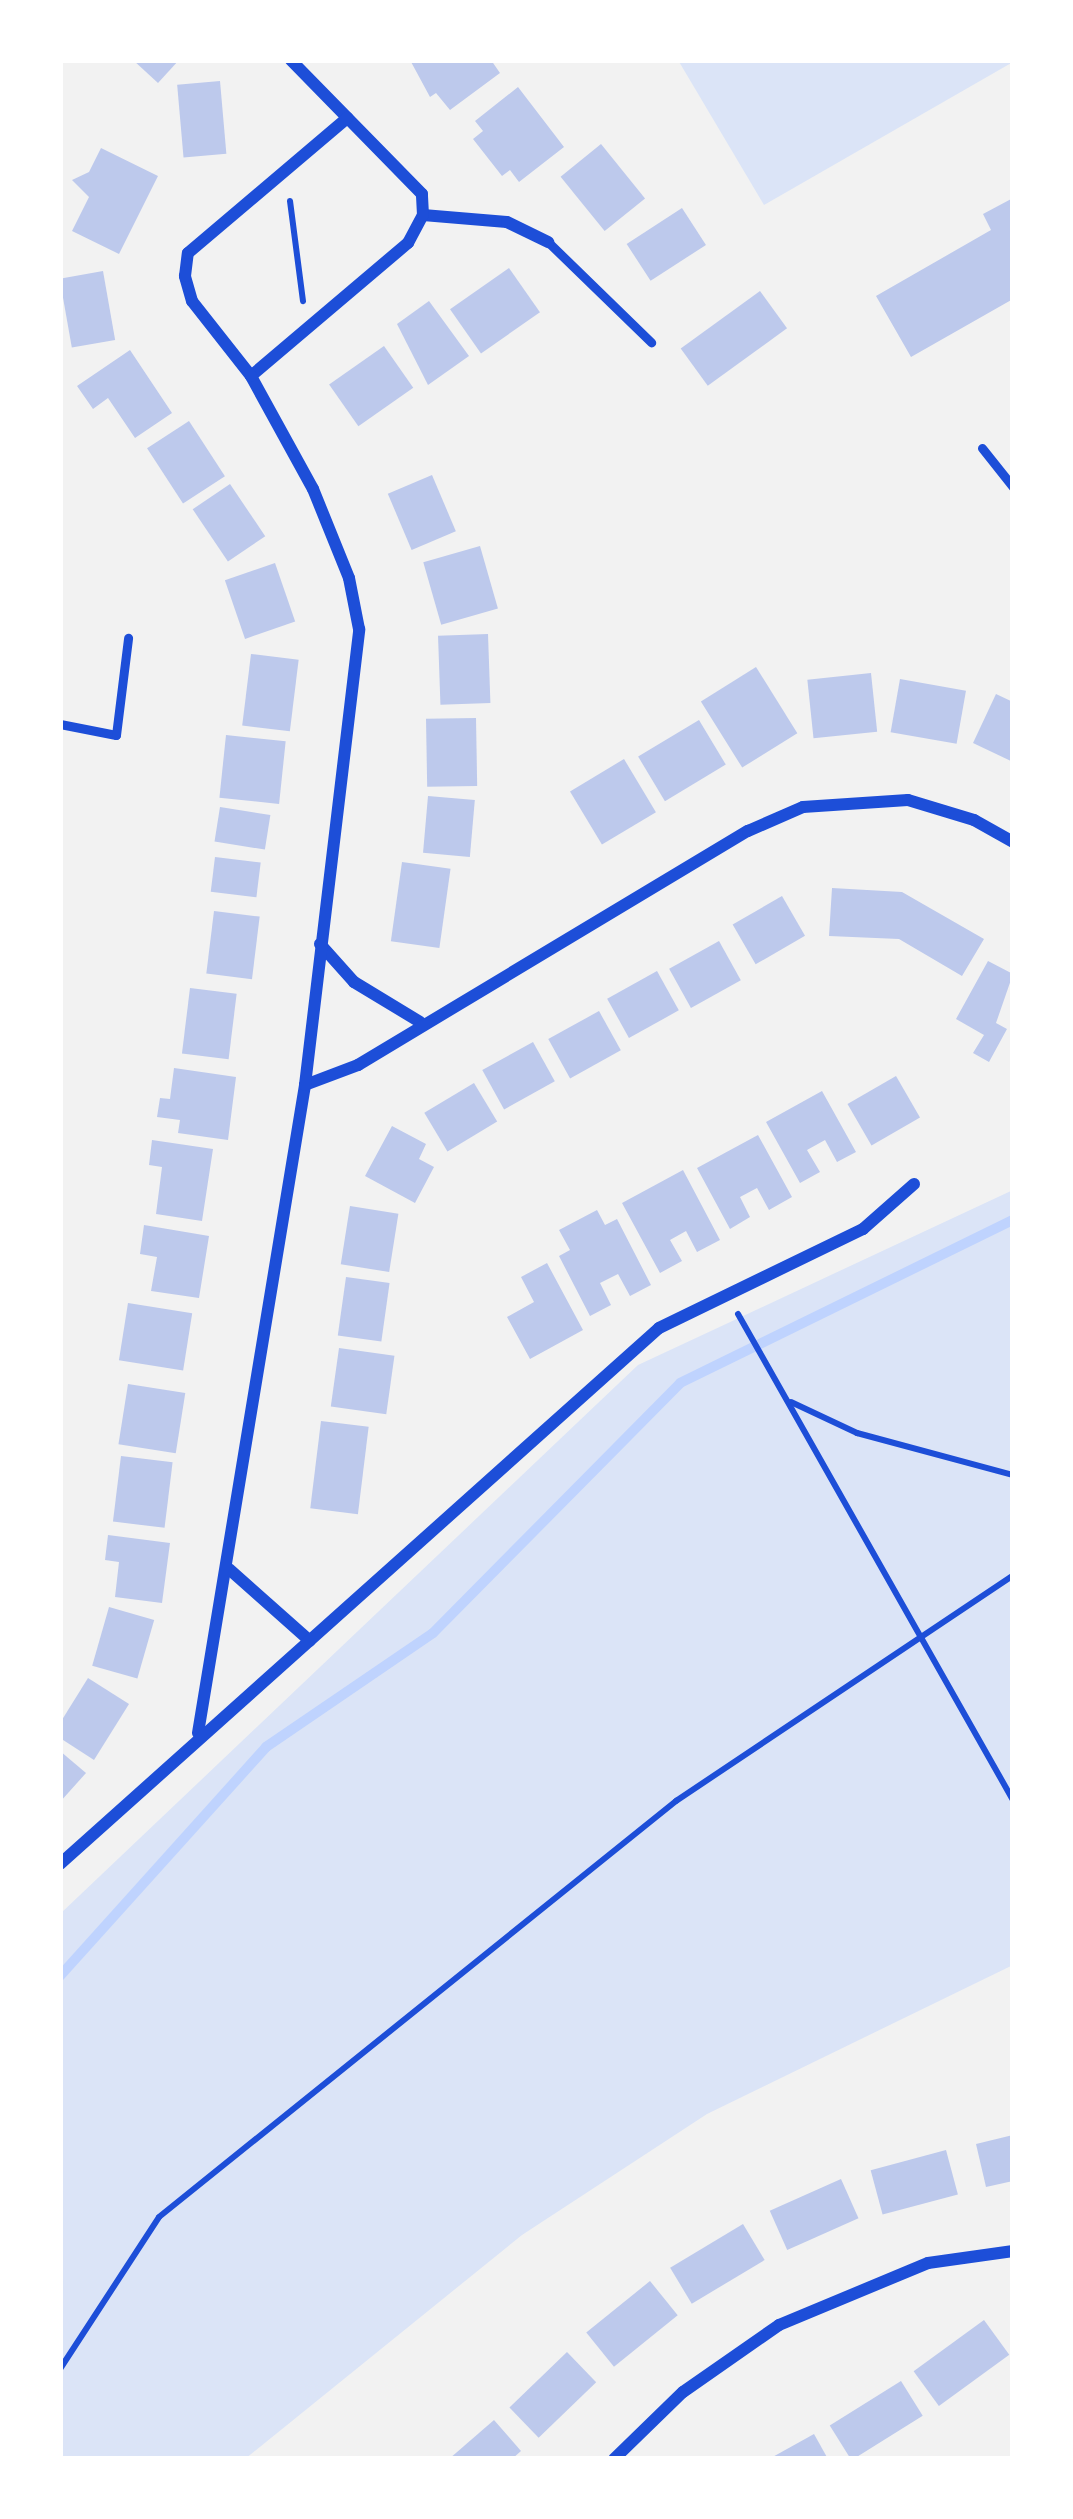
<!DOCTYPE html>
<style>
body{margin:0}
#map{position:relative;width:1073px;height:2519px;overflow:hidden;background:#f2f2f2;font-family:"DejaVu Sans",sans-serif}
div>[style]{position:absolute}
[style*='--x']{left:calc(var(--x)*1px);top:calc(var(--y)*1px);width:calc(var(--w)*1px);rotate:calc(var(--a)*1deg)}
.green>*{inset:0;background:#dbe4f7}
.stream>*{height:10px;margin:-5px;padding:0 5px;transform-origin:5px;border-radius:5px;background:#bfd3fe}
.building>*{inset:0;background:#bdc9ec;transform-origin:0 0}
.path>*{height:6px;margin:-3px;padding:0 3px;transform-origin:3px;border-radius:3px;background:#1d4ed8}
.service>*{height:9px;margin:-4.5px;padding:0 4.5px;transform-origin:4.5px;border-radius:4.5px;background:#1d4ed8}
.minor>*{height:12px;margin:-6px;padding:0 6px;transform-origin:6px;border-radius:6px;background:#1d4ed8}
span{translate:-50% -50%;white-space:nowrap;text-align:center;line-height:1.15;-webkit-text-stroke:9px #fff;paint-order:stroke}
.frame{position:absolute;inset:0;border:63px solid #fff;pointer-events:none}
</style>
<div id="map">
<div class="green">
<i style="clip-path:polygon(678px 60px,1013px 60px,1013px 62px,764px 205px)"></i>
<i style="clip-path:polygon(1013px 1190px,1013px 1965px,707px 2114px,522px 2235px,245px 2459px,60px 2459px,60px 1914px,638px 1365px)"></i>
</div>
<div class="stream">
<i style="--x:60;--y:1976;--w:308;--a:-48"></i>
<i style="--x:266;--y:1747;--w:202;--a:-34.3"></i>
<i style="--x:433;--y:1633;--w:351;--a:-45.3"></i>
<i style="--x:680;--y:1383;--w:371;--a:-26.1"></i>
</div>
<div class="building">
<i style="clip-path:polygon(133px 60px,179px 60px,158px 83px)"></i>
<i style="clip-path:polygon(410px 60px,491px 60px,500px 73px,450px 110px,436px 93px,430px 97px)"></i>
<i style="left:220px;top:81px;width:73px;height:43px;rotate:85deg"></i>
<i style="clip-path:polygon(518px 87px,564px 147px,519px 182px,510px 170px,502px 176px,473px 139px,483px 131px,475px 121px)"></i>
<i style="left:601px;top:144px;width:70px;height:52px;rotate:51deg"></i>
<i style="clip-path:polygon(101px 148px,158px 176px,119px 254px,72px 231px,89px 197px,72px 180px,89px 172px)"></i>
<i style="clip-path:polygon(1013px 198px,1013px 299px,911px 357px,876px 296px,991px 230px,983px 214px)"></i>
<i style="left:682px;top:208px;width:44px;height:66px;rotate:57deg"></i>
<i style="left:509px;top:268px;width:54px;height:72px;rotate:55deg"></i>
<i style="left:103px;top:271px;width:70px;height:44px;rotate:80deg"></i>
<i style="left:760px;top:291px;width:46px;height:98px;rotate:54deg"></i>
<i style="clip-path:polygon(429px 301px,469px 356px,428px 385px,397px 324px)"></i>
<i style="left:384px;top:346px;width:51px;height:67px;rotate:55deg"></i>
<i style="clip-path:polygon(130px 350px,172px 413px,135px 438px,108px 398px,93px 409px,77px 386px)"></i>
<i style="left:189px;top:421px;width:66px;height:50px;rotate:57deg"></i>
<i style="left:432px;top:475px;width:61px;height:48px;rotate:67deg"></i>
<i style="left:230px;top:484px;width:63px;height:45px;rotate:56deg"></i>
<i style="left:480px;top:546px;width:65px;height:59px;rotate:74deg"></i>
<i style="left:275px;top:563px;width:62px;height:53px;rotate:71deg"></i>
<i style="left:488px;top:634px;width:69px;height:50px;rotate:88deg"></i>
<i style="left:251px;top:654px;width:48px;height:72px;rotate:7deg"></i>
<i style="left:756px;top:667px;width:78px;height:65px;rotate:58deg"></i>
<i style="left:871px;top:673px;width:59px;height:64px;rotate:84deg"></i>
<i style="left:900px;top:679px;width:67px;height:54px;rotate:10deg"></i>
<i style="clip-path:polygon(996px 694px,1013px 702px,1013px 762px,973px 743px)"></i>
<i style="left:476px;top:718px;width:68px;height:50px;rotate:89deg"></i>
<i style="left:699px;top:720px;width:52px;height:71px;rotate:59deg"></i>
<i style="left:226px;top:735px;width:60px;height:63px;rotate:6deg"></i>
<i style="left:624px;top:759px;width:62px;height:63px;rotate:59deg"></i>
<i style="left:428px;top:796px;width:47px;height:57px;rotate:5deg"></i>
<i style="left:220px;top:807px;width:51px;height:35px;rotate:9deg"></i>
<i style="left:215px;top:857px;width:46px;height:35px;rotate:7deg"></i>
<i style="left:402px;top:862px;width:49px;height:80px;rotate:8deg"></i>
<i style="clip-path:polygon(832px 888px,902px 892px,984px 939px,962px 976px,899px 939px,829px 936px)"></i>
<i style="left:782px;top:896px;width:46px;height:57px;rotate:60deg"></i>
<i style="left:214px;top:911px;width:46px;height:63px;rotate:7deg"></i>
<i style="left:719px;top:941px;width:45px;height:57px;rotate:61deg"></i>
<i style="clip-path:polygon(988px 961px,1013px 974px,996px 1023px,1007px 1029px,989px 1062px,973px 1053px,984px 1035px,956px 1019px)"></i>
<i style="left:657px;top:971px;width:45px;height:57px;rotate:61deg"></i>
<i style="left:190px;top:988px;width:47px;height:66px;rotate:7deg"></i>
<i style="left:599px;top:1011px;width:45px;height:58px;rotate:61deg"></i>
<i style="left:533px;top:1042px;width:45px;height:58px;rotate:61deg"></i>
<i style="clip-path:polygon(174px 1068px,236px 1077px,228px 1140px,178px 1133px,180px 1120px,157px 1117px,160px 1098px,170px 1099px)"></i>
<i style="left:896px;top:1076px;width:48px;height:56px;rotate:60deg"></i>
<i style="left:474px;top:1083px;width:45px;height:58px;rotate:59deg"></i>
<i style="clip-path:polygon(822px 1091px,856px 1152px,837px 1162px,825px 1140px,807px 1150px,820px 1172px,800px 1183px,766px 1122px)"></i>
<i style="clip-path:polygon(392px 1126px,426px 1144px,419px 1159px,434px 1167px,415px 1203px,365px 1176px)"></i>
<i style="clip-path:polygon(758px 1135px,792px 1197px,769px 1210px,757px 1188px,740px 1197px,750px 1217px,730px 1229px,697px 1168px)"></i>
<i style="clip-path:polygon(152px 1140px,213px 1149px,202px 1221px,156px 1214px,162px 1167px,149px 1165px)"></i>
<i style="clip-path:polygon(683px 1170px,720px 1240px,697px 1252px,686px 1231px,670px 1240px,682px 1261px,660px 1273px,622px 1203px)"></i>
<i style="left:350px;top:1206px;width:49px;height:59px;rotate:9deg"></i>
<i style="clip-path:polygon(597px 1210px,605px 1225px,617px 1219px,651px 1285px,630px 1296px,618px 1274px,600px 1283px,611px 1305px,590px 1316px,559px 1256px,570px 1250px,559px 1230px)"></i>
<i style="clip-path:polygon(144px 1225px,209px 1236px,199px 1298px,151px 1291px,157px 1257px,140px 1254px)"></i>
<i style="clip-path:polygon(547px 1263px,583px 1330px,530px 1359px,507px 1317px,534px 1302px,521px 1277px)"></i>
<i style="left:346px;top:1277px;width:44px;height:59px;rotate:8deg"></i>
<i style="left:128px;top:1303px;width:65px;height:58px;rotate:9deg"></i>
<i style="left:339px;top:1348px;width:56px;height:59px;rotate:8deg"></i>
<i style="left:128px;top:1384px;width:58px;height:61px;rotate:9deg"></i>
<i style="left:321px;top:1421px;width:48px;height:88px;rotate:7deg"></i>
<i style="left:121px;top:1456px;width:52px;height:66px;rotate:7deg"></i>
<i style="clip-path:polygon(108px 1535px,170px 1543px,162px 1603px,115px 1597px,119px 1562px,105px 1560px)"></i>
<i style="left:109px;top:1607px;width:47px;height:61px;rotate:16deg"></i>
<i style="clip-path:polygon(88px 1678px,129px 1704px,94px 1760px,60px 1738px,60px 1723px)"></i>
<i style="clip-path:polygon(60px 1751px,86px 1773px,60px 1802px)"></i>
<i style="clip-path:polygon(1013px 2135px,1013px 2181px,986px 2187px,976px 2144px)"></i>
<i style="left:946px;top:2150px;width:46px;height:78px;rotate:75deg"></i>
<i style="left:841px;top:2179px;width:43px;height:78px;rotate:66deg"></i>
<i style="left:743px;top:2224px;width:42px;height:85px;rotate:59deg"></i>
<i style="left:650px;top:2281px;width:44px;height:82px;rotate:51deg"></i>
<i style="left:984px;top:2320px;width:43px;height:87px;rotate:54deg"></i>
<i style="left:567px;top:2352px;width:42px;height:80px;rotate:46deg"></i>
<i style="left:901px;top:2381px;width:41px;height:84px;rotate:58deg"></i>
<i style="clip-path:polygon(494px 2420px,521px 2451px,512px 2459px,449px 2459px)"></i>
<i style="clip-path:polygon(814px 2434px,828px 2459px,769px 2459px)"></i>
</div>
<div class="path">
<i style="--x:290;--y:201;--w:101;--a:82.6"></i>
<i style="--x:738;--y:1314;--w:558;--a:60.5"></i>
<i style="--x:791;--y:1402;--w:73;--a:25.2"></i>
<i style="--x:857;--y:1433;--w:162;--a:15.1"></i>
<i style="--x:60;--y:2369;--w:181;--a:-56.9"></i>
<i style="--x:159;--y:2217;--w:664;--a:-38.82"></i>
<i style="--x:676;--y:1801;--w:406;--a:-33.8"></i>
</div>
<div class="service">
<i style="--x:548;--y:242;--w:144;--a:44.2"></i>
<i style="--x:982;--y:448;--w:50;--a:51.5"></i>
<i style="--x:60;--y:724;--w:57;--a:11.1"></i>
<i style="--x:116;--y:735;--w:98;--a:-82.9"></i>
</div>
<div class="minor">
<i style="--x:423;--y:215;--w:84;--a:4.8"></i>
<i style="--x:507;--y:222;--w:46;--a:26"></i>
<i style="--x:251;--y:376;--w:206;--a:-40.3"></i>
<i style="--x:408;--y:243;--w:32;--a:-62"></i>
<i style="--x:423;--y:215;--w:21;--a:-93"></i>
<i style="--x:422;--y:194;--w:187;--a:-134.4"></i>
<i style="--x:320;--y:944;--w:51;--a:48.2"></i>
<i style="--x:354;--y:982;--w:77;--a:31.2"></i>
<i style="--x:305;--y:1085;--w:57;--a:-20.7"></i>
<i style="--x:358;--y:1065;--w:455;--a:-31"></i>
<i style="--x:748;--y:831;--w:60;--a:-23.6"></i>
<i style="--x:803;--y:807;--w:105;--a:-3.8"></i>
<i style="--x:908;--y:800;--w:69;--a:16.9"></i>
<i style="--x:974;--y:820;--w:45;--a:29.4"></i>
<i style="--x:229;--y:1569;--w:108;--a:41.6"></i>
<i style="--x:198;--y:1733;--w:657;--a:-80.62"></i>
<i style="--x:305;--y:1085;--w:459;--a:-83.2"></i>
<i style="--x:359;--y:629;--w:52;--a:-101.1"></i>
<i style="--x:349;--y:578;--w:96;--a:-112"></i>
<i style="--x:313;--y:489;--w:129;--a:-118.8"></i>
<i style="--x:251;--y:376;--w:95;--a:-128.2"></i>
<i style="--x:192;--y:301;--w:26;--a:-106"></i>
<i style="--x:185;--y:276;--w:23;--a:-83"></i>
<i style="--x:188;--y:253;--w:209;--a:-40.3"></i>
<i style="--x:60;--y:1864;--w:804;--a:-41.82"></i>
<i style="--x:659;--y:1328;--w:227;--a:-25.9"></i>
<i style="--x:863;--y:1229;--w:68;--a:-41.4"></i>
<i style="--x:614;--y:2459;--w:96;--a:-44.2"></i>
<i style="--x:683;--y:2392;--w:117;--a:-34.9"></i>
<i style="--x:779;--y:2325;--w:161;--a:-22.6"></i>
<i style="--x:928;--y:2263;--w:86;--a:-8"></i>
</div>
<div class="frame"></div>
</div>
